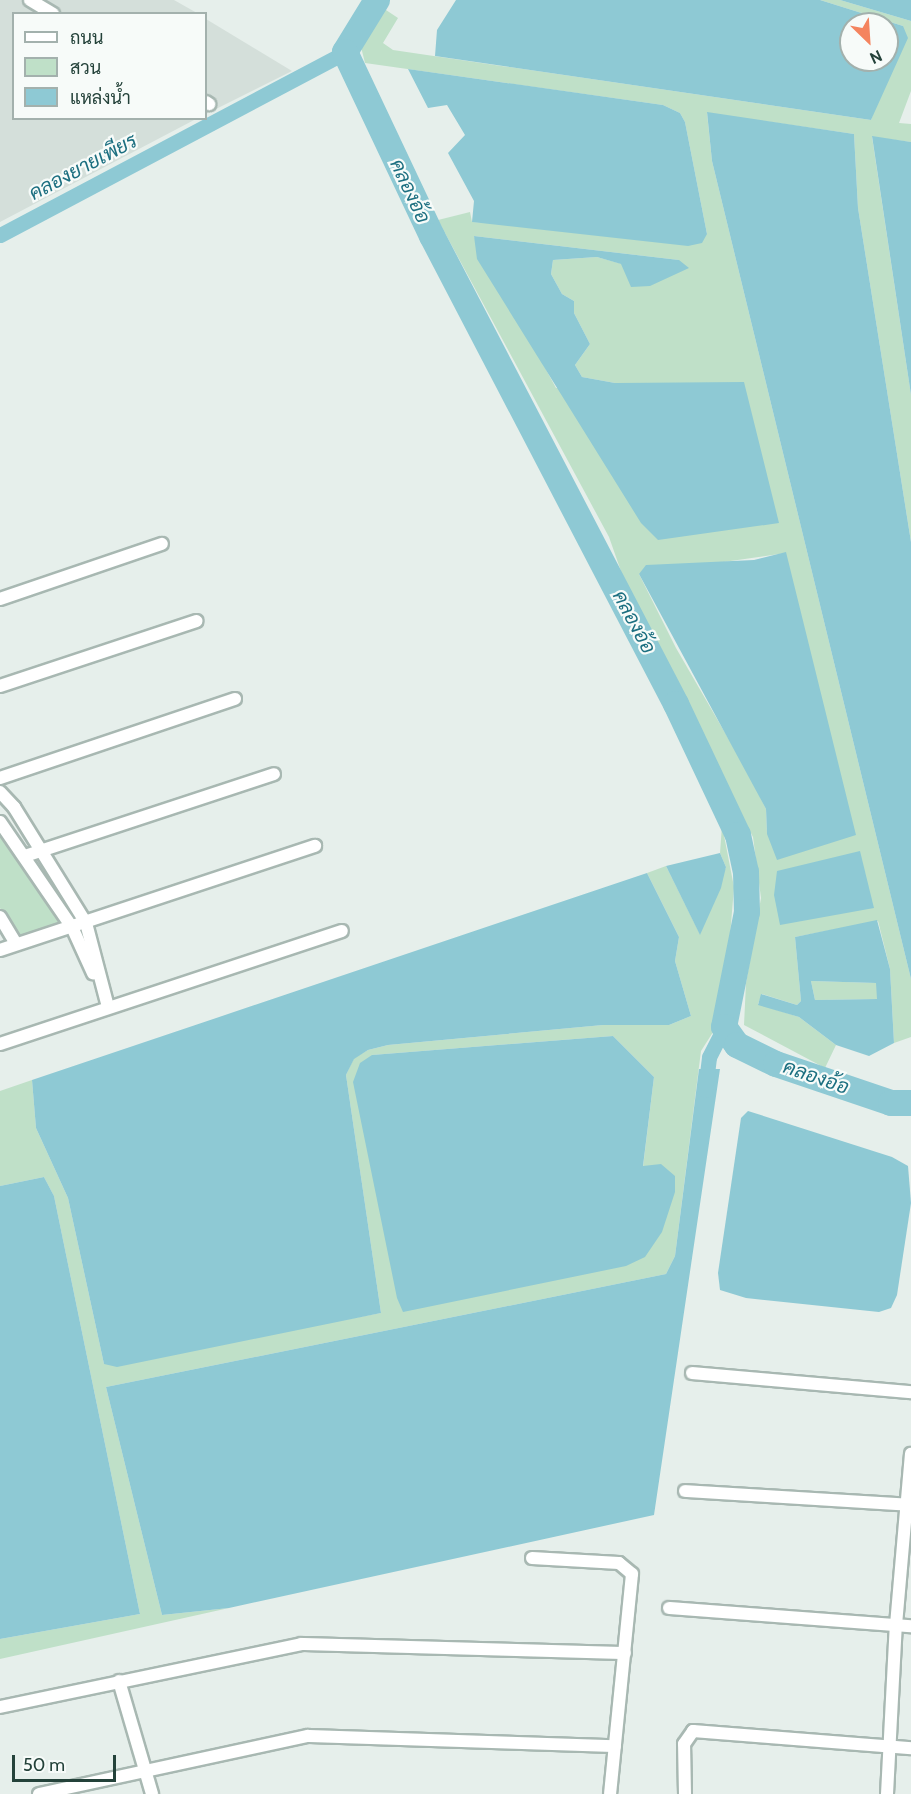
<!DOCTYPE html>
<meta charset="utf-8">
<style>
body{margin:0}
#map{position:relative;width:911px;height:1794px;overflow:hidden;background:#e6efeb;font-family:Cabin,Sarabun,sans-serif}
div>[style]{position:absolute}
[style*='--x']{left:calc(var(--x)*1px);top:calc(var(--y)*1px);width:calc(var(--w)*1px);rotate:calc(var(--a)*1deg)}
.built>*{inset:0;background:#d4dfda}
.green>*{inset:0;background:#bfe0c8}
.water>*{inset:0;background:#8ec9d4}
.canal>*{height:15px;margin:-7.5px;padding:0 7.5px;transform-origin:7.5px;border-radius:7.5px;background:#8ec9d4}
.river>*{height:26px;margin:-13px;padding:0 13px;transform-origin:13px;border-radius:13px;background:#8ec9d4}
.roads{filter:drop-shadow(2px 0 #a8b8b2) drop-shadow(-2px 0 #a8b8b2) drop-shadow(0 2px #a8b8b2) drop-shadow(0 -2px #a8b8b2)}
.minor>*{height:12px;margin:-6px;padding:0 6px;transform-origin:6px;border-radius:6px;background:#fff}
span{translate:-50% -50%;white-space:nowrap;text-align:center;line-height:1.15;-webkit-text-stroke:4.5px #f7fbf9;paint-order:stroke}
.water-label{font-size:20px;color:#1c6f80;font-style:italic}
.legend{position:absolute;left:12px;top:12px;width:195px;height:108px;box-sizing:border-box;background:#f7fbf9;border:2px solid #a3b1ad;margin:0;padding:8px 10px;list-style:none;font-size:18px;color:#24423a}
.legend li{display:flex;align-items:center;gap:12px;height:30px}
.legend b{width:30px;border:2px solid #a3b1ad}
.north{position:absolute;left:839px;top:12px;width:60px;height:60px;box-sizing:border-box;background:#f7fbf9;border:2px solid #a3b1ad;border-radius:50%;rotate:155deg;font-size:16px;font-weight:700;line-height:24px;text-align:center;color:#24423a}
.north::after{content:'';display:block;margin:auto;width:21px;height:27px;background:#f4845f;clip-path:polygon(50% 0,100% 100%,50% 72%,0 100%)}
.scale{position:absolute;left:12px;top:1755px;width:104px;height:27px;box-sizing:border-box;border:3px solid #24423a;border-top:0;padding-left:8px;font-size:18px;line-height:21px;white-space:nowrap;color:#24423a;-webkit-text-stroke:4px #f7fbf9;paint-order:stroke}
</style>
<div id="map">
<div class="built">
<i style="clip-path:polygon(0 0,174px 0,197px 13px,14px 14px,14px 118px,196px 119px,0 222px)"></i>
<i style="clip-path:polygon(206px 19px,292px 71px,206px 114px)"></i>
</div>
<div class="green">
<i style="clip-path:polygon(evenodd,820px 0,840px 0,911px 21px,911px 91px,899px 123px,911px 124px,911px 142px,872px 137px,911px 395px,911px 542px,858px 208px,854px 134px,707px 113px,712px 161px,911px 979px,911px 1037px,894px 1043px,890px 969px,878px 921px,795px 937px,801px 1001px,797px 1005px,762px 994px,758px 1004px,799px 1017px,836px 1045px,825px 1068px,744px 1025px,746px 983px,761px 898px,753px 837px,629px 594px,609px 537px,438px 220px,470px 212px,472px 222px,707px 234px,685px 122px,680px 113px,663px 105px,365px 63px,360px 43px,383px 8px,398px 18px,383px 43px,393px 50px,871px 120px,903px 26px,820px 0,474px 237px,474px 236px,679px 260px,622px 264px,597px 257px,553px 260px,551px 274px,562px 294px,574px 301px,574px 313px,590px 344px,575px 365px,582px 377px,615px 383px,556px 388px,474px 237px,820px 0,786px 553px,767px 834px,766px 809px,750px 776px,676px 648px,639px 574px,786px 553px)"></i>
<i style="clip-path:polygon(evenodd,722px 825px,734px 887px,727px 974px,715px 1029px,701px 1051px,675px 1256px,666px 1274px,106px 1387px,162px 1615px,229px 1608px,0 1659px,0 1639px,140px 1614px,54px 1196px,44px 1177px,0 1186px,0 1091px,32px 1080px,36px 1128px,68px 1198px,104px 1364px,381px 1313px,346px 1075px,354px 1058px,368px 1050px,388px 1045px,603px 1025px,669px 1025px,691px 1016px,675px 961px,679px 937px,647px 873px,666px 866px,700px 934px,726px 867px,720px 853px,722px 825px,613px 1036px,654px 1077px,643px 1167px,372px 1055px,613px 1036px)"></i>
<i style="clip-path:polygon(0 836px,61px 918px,59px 925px,21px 940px,11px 926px,0 908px)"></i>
<i style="clip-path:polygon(811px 981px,877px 983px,877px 999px,815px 1000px)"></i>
</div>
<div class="water">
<i style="clip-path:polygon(evenodd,456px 0,820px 0,903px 26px,908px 38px,871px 120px,435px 56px,437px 30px,456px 0,851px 24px,887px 24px,887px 60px,851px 60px,851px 24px)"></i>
<i style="clip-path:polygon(840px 0,911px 0,911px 21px)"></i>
<i style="clip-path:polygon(408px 69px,663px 105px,680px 113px,685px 122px,707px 234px,702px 243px,688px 246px,472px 222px,474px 201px,448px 153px,465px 135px,447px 105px,428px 108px)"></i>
<i style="clip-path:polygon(707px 112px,854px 134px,858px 208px,911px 542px,911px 979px,712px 161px)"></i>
<i style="clip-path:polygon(872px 136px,911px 142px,911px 395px)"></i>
<i style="clip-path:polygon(474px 236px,679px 260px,689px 268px,650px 286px,631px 287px,621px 264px,597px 257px,553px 260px,551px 274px,562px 294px,574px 301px,574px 313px,590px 344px,575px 365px,582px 377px,615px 383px,744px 382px,779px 523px,658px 540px,641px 523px,477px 259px)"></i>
<i style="clip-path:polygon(786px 552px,856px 835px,777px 860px,767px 834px,766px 809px,639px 574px,646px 565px,754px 560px)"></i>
<i style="clip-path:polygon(860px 851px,874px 908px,780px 925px,774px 895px,777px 871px)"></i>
<i style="clip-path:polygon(720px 853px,726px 867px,721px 888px,700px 935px,666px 866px)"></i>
<i style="clip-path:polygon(647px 873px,679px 937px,675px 961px,691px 1016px,669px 1025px,603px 1025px,388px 1045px,368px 1050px,354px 1059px,346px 1075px,381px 1313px,117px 1367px,104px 1364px,68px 1198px,36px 1128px,32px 1080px)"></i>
<i style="clip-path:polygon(evenodd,877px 920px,890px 969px,894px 1043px,869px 1056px,836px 1045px,799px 1017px,758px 1005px,761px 994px,797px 1005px,801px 1001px,795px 937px,877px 920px,811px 981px,876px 983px,877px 999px,815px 1000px,811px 981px)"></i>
<i style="clip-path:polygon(613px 1036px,654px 1077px,643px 1166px,661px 1164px,675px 1176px,675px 1192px,662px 1232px,645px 1257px,626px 1266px,403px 1312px,397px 1298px,353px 1082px,360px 1063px,372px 1055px)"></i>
<i style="clip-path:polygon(699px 1069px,720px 1069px,654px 1515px,229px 1608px,162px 1615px,106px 1387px,666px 1274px,675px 1256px)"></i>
<i style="clip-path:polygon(748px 1111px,892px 1157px,908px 1166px,911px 1203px,897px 1295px,891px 1308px,879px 1312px,746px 1298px,720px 1290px,718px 1273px,741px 1118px)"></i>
<i style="clip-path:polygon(44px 1177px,54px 1196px,140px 1614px,0 1639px,0 1186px)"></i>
</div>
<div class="canal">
<i style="--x:0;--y:235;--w:391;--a:-27.9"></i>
<i style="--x:705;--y:1090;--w:33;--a:-83"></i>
<i style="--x:709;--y:1057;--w:34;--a:-63"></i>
</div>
<div class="river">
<i style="--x:377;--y:0;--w:61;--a:121.6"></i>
<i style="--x:345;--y:52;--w:204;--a:64.7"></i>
<i style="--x:432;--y:236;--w:528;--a:62.46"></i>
<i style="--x:676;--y:704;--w:145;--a:64.7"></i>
<i style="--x:738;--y:835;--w:38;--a:78"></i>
<i style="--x:746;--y:872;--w:40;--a:88.6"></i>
<i style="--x:747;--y:912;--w:117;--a:101.3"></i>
<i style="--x:724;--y:1027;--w:22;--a:54"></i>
<i style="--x:737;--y:1045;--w:43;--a:26"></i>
<i style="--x:776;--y:1064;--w:121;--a:18.7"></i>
<i style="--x:891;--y:1103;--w:20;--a:0"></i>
</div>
<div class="roads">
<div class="minor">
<i style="--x:30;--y:0;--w:27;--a:31"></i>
<i style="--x:206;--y:102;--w:4;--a:34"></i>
<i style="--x:0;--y:599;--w:171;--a:-18.8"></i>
<i style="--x:0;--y:686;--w:207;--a:-18.3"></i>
<i style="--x:0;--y:778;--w:248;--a:-18.6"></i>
<i style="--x:0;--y:792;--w:21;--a:47"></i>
<i style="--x:14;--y:807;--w:137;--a:58.2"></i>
<i style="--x:86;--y:923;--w:87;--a:75.3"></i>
<i style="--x:0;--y:822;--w:127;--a:55.6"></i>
<i style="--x:72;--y:927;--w:51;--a:65.5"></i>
<i style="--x:25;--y:856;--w:262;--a:-18.2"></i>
<i style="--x:0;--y:917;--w:31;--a:59"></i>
<i style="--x:0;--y:950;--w:332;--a:-18.3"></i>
<i style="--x:0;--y:1044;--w:360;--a:-18.3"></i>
<i style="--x:692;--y:1373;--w:220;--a:5"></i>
<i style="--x:685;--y:1491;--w:226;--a:3.5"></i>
<i style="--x:532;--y:1558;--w:87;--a:3.3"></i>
<i style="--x:619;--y:1563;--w:17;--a:40"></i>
<i style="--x:632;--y:1574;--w:221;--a:95.7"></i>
<i style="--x:669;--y:1608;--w:243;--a:4.3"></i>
<i style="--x:119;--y:1681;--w:118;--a:73.7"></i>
<i style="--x:0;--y:1707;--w:308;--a:-11.8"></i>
<i style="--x:301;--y:1644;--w:324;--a:1.6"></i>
<i style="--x:39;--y:1794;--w:275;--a:-12.2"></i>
<i style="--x:308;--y:1736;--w:307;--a:1.9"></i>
<i style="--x:685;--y:1794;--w:50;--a:-91.1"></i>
<i style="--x:684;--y:1744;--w:16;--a:-55"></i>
<i style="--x:693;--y:1731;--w:219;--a:4.5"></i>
<i style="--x:887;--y:1794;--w:169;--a:-87"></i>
<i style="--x:896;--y:1625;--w:172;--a:-85"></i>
</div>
</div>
<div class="water-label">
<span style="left:83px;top:167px;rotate:-28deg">คลองยายเพียร</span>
<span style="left:410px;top:191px;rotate:65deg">คลองอ้อ</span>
<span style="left:634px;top:622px;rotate:62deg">คลองอ้อ</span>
<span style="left:816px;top:1077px;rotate:19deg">คลองอ้อ</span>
</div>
<ul class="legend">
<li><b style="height:8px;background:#fff"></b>ถนน</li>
<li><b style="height:16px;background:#bfe0c8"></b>สวน</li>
<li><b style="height:16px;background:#8ec9d4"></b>แหล่งน้ำ</li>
</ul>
<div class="north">N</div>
<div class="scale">50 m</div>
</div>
